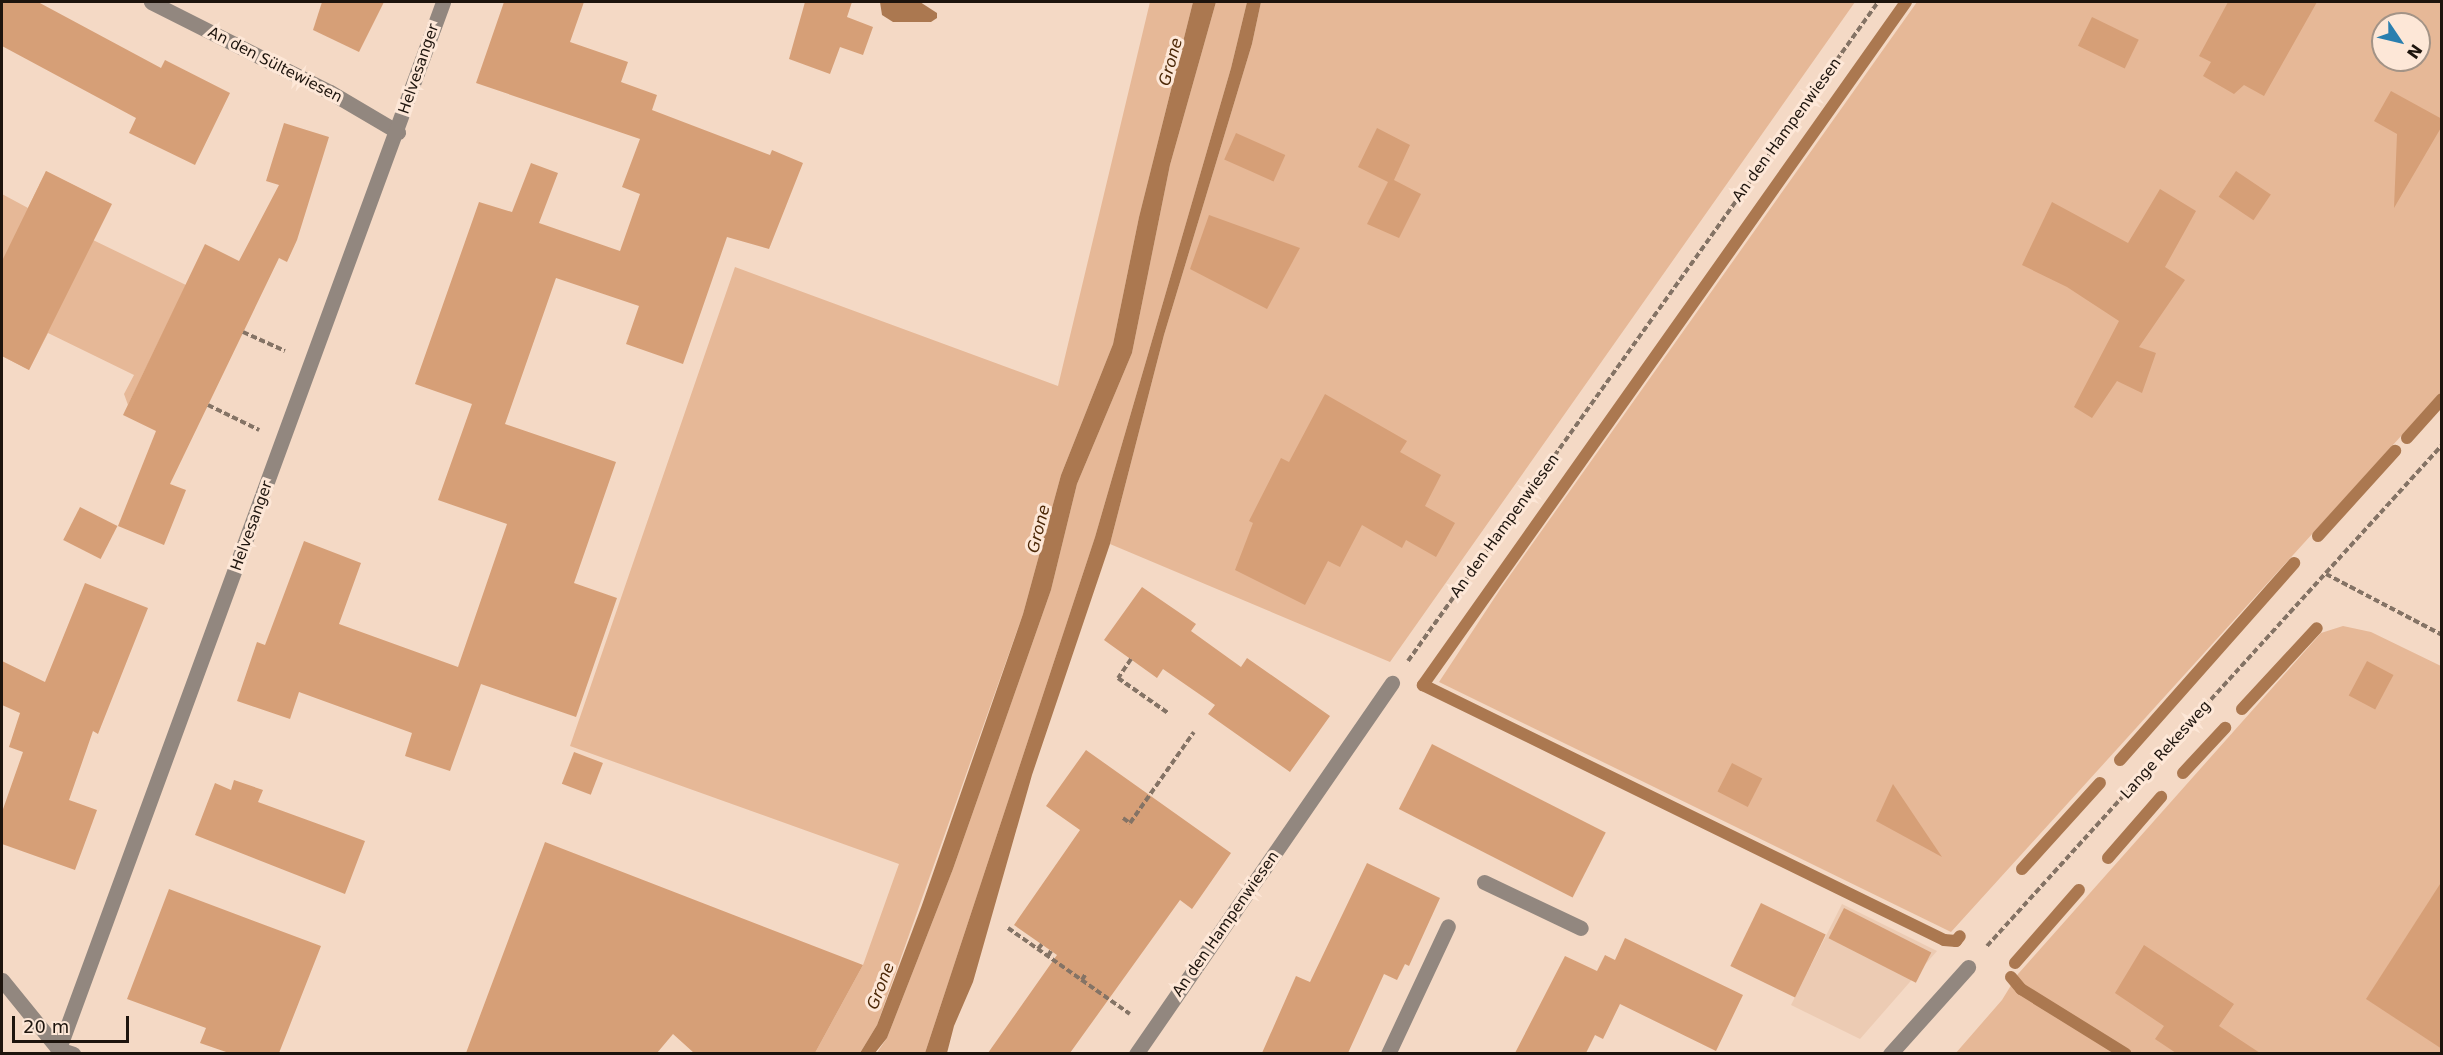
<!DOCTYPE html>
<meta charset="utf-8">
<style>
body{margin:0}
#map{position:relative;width:2443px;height:1055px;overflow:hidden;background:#f4d9c5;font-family:"DejaVu Sans",sans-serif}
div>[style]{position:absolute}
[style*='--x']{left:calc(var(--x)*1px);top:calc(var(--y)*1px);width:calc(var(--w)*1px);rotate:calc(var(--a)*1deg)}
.built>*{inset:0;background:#eccbb3}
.green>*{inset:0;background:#e6b897}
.water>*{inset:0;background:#ab7850}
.stream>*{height:12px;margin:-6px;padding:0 6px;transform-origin:6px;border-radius:6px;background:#ab7850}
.building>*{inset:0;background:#d69f77;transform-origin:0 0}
.path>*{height:4px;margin-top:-2px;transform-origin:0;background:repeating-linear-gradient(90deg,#847365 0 6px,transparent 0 9px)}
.lane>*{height:15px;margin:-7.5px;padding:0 7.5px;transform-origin:7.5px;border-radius:7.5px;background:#92877f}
.street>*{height:15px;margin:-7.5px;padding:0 7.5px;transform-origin:7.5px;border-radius:7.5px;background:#92877f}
span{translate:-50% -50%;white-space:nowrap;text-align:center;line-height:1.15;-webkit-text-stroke:6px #fde7d7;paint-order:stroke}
.street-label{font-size:15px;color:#1d140d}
.water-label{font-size:16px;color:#4b2706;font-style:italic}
.frame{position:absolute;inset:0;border:3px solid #1d140d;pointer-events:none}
.north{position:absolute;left:2371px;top:12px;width:60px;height:60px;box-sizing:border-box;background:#fde7d7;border:2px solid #a39386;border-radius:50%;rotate:125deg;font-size:16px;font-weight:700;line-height:24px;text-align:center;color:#1d140d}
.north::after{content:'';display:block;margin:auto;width:21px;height:27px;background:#2a7faf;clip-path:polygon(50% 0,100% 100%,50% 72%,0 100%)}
.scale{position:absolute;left:12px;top:1016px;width:117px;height:27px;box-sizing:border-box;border:3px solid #1d140d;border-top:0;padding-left:8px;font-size:18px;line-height:21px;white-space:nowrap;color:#1d140d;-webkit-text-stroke:4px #fde7d7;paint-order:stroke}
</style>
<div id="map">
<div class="built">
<div style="clip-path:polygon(1842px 904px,1937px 951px,1860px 1039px,1791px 1005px)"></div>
</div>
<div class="green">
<div style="clip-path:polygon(1150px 2px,1193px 2px,1139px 217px,1113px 344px,1061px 475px,1023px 614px,877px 1025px,860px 1053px,815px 1053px,863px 965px,899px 864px,570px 746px,735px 267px,1058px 386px)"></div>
<div style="clip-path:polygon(1216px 2px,1247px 2px,1231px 68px,1095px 537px,925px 1053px,876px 1054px,887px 1038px,953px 869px,1051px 590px,1077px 484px,1132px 353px,1170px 165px)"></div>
<div style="clip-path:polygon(1261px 2px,1855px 2px,1390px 662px,1110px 544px,1164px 335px,1252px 44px)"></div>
<div style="clip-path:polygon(evenodd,1917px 2px,2441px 2px,2441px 392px,1951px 932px,1439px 682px,1501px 588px,1917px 2px,2383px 24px,2419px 24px,2419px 60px,2383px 60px,2383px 24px)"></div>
<div style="clip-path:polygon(46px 171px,111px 204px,93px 240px,186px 285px,128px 405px,124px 394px,134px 375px,48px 333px,29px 370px,2px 356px,2px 194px,28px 208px)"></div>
<div style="clip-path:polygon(2343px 626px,2371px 632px,2441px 666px,2441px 1053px,1955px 1054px,2002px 1000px,2018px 974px,2321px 633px)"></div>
</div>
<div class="water">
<div style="clip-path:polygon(880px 2px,920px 2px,937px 13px,937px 18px,931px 22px,893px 22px,882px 15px)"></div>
<div style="clip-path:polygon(1193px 2px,1216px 2px,1170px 165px,1132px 353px,1077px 484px,1051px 590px,953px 869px,887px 1038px,875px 1053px,860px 1053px,877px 1025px,922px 905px,1023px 614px,1061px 475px,1113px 344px,1139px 217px)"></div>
<div style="clip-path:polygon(1247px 2px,1261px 2px,1252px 44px,1164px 335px,1110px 544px,1032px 775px,973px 982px,954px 1026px,947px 1053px,925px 1053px,1095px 537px,1231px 68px)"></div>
</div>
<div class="stream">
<div style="--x:1906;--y:2;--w:837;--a:125.27"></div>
<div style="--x:1423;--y:685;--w:580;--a:26.08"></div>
<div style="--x:1944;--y:940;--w:12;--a:5"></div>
<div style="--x:1956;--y:941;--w:6;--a:-51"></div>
<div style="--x:2407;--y:438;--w:52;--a:-48.1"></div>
<div style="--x:2318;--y:536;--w:115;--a:-47.8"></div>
<div style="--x:2242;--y:709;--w:110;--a:-47.2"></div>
<div style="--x:2120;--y:760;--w:263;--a:-48.5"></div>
<div style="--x:2183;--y:773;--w:62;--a:-47"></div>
<div style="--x:2108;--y:858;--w:81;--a:-49"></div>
<div style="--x:2022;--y:869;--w:116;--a:-47.8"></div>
<div style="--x:2015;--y:963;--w:97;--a:-48.8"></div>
<div style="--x:2011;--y:977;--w:16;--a:50"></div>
<div style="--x:2021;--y:989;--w:123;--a:31.8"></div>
</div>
<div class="building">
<div style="clip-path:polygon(2px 2px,38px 2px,161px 68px,165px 60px,230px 93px,195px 165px,129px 133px,136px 118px,2px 46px)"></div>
<div style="clip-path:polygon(322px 2px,384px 2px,359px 52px,313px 30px)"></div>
<div style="clip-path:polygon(504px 2px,584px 2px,570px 42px,628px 62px,621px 82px,657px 95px,652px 110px,770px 155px,772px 150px,803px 163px,769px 249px,727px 237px,683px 364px,626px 344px,639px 306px,556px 278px,505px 424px,616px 462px,574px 583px,617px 598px,576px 717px,481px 684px,450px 771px,405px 756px,412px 733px,299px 692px,290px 719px,237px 701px,257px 642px,265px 645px,304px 541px,361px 563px,339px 624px,458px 667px,507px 524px,438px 500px,472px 404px,415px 384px,479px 202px,512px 212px,531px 163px,558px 173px,539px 223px,620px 251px,640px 194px,622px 187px,640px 139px,476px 83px)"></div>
<div style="clip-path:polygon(805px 2px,852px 2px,847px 17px,873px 27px,863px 55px,840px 47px,830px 74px,789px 59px)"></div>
<div style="clip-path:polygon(2228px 2px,2317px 2px,2264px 96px,2244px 85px,2234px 94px,2203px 76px,2211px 62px,2199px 56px)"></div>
<div style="left:2092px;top:17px;width:52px;height:32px;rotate:26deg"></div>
<div style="clip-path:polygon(2391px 91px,2442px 119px,2442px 126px,2394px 208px,2397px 134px,2374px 121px)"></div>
<div style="clip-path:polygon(284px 123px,329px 137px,297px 240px,287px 262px,279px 258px,170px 484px,186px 490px,164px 545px,118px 526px,156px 431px,123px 415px,205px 244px,239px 261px,279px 185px,266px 181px)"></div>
<div style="clip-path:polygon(1377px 128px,1410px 145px,1394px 180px,1421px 194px,1399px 238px,1367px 224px,1388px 182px,1358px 167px)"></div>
<div style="left:1236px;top:133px;width:54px;height:29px;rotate:24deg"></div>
<div style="clip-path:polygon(46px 171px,112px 204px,29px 370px,2px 356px,2px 261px)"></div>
<div style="left:2236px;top:171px;width:42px;height:31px;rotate:34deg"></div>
<div style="clip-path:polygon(2160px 189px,2196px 211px,2165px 267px,2185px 280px,2139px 347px,2156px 353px,2142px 393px,2117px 381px,2092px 418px,2074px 407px,2119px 321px,2067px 287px,2022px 265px,2052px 202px,2128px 243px)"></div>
<div style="clip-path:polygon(1209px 215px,1300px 248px,1267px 309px,1190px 269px)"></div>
<div style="clip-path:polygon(1325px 394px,1407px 441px,1400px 452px,1441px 475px,1425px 506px,1455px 523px,1436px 557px,1406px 540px,1402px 548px,1362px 525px,1340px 567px,1328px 561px,1305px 605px,1235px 570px,1253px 523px,1249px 521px,1281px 458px,1289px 462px)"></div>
<div style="left:80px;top:507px;width:42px;height:37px;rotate:27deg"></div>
<div style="clip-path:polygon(85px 583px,148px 608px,98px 734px,93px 731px,69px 800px,97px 810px,75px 870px,2px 844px,2px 812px,23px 752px,9px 747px,20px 713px,2px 705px,2px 661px,45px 682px)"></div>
<div style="clip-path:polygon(1142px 587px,1196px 624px,1191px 631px,1241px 667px,1247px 658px,1330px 716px,1290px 772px,1208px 714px,1215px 705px,1163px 669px,1157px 678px,1104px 640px)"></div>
<div style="left:2367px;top:661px;width:30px;height:39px;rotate:28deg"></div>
<div style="left:1432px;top:744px;width:195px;height:73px;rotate:27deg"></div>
<div style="clip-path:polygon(1086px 750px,1231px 853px,1192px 909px,1180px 900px,1070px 1053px,988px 1053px,1057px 955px,1014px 925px,1080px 830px,1046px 806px)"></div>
<div style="left:574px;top:752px;width:31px;height:34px;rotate:21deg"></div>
<div style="left:1732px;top:763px;width:34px;height:32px;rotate:27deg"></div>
<div style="clip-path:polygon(234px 780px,263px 790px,258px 802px,365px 841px,345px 894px,195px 835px,215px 783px,231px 790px)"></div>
<div style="clip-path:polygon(1893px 784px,1942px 857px,1876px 821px)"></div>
<div style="clip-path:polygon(545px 842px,863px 965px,815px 1053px,694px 1053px,673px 1034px,657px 1053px,466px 1053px)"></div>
<div style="clip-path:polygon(1367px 863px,1440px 898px,1409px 966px,1405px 964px,1397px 980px,1384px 974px,1348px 1053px,1262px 1053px,1296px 976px,1310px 982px)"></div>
<div style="clip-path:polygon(2442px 881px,2442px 1049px,2366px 999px)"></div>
<div style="clip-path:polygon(169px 889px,321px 946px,279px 1053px,229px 1053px,200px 1043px,206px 1028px,127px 999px)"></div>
<div style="left:1761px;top:903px;width:72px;height:70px;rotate:26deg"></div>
<div style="left:1844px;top:908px;width:98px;height:34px;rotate:27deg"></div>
<div style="clip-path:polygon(1625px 938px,1743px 995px,1716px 1051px,1620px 1004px,1603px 1039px,1595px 1035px,1586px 1053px,1515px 1053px,1565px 956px,1597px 971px,1605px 955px,1615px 960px)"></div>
<div style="clip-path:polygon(2144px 945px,2234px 1004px,2219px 1026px,2260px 1053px,2176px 1053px,2155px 1039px,2164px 1026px,2115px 993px)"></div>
</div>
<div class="path">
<div style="--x:243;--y:332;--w:46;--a:24.3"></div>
<div style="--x:208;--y:405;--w:57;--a:26.1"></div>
<div style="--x:2326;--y:574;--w:131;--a:27.7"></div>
<div style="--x:1131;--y:659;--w:23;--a:124"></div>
<div style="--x:1118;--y:678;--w:61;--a:35"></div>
<div style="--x:1408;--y:661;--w:809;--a:-54.5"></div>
<div style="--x:1123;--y:818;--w:9;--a:36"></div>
<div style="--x:1130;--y:823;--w:111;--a:-54.9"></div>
<div style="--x:1008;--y:928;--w:149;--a:35.2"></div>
<div style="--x:1987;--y:946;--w:677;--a:-47.75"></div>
<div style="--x:1038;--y:949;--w:6;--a:-51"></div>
<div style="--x:1048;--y:956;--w:6;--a:-59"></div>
<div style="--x:1082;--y:980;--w:6;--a:-59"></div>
</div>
<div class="lane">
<div style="--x:1484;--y:882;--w:107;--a:25.4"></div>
<div style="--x:1388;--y:1054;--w:141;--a:-64.9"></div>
</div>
<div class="street">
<div style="--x:151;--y:2;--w:200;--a:26.7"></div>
<div style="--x:330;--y:92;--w:79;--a:30.5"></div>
<div style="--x:2;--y:980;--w:89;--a:50.9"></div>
<div style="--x:58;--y:1049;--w:16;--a:18"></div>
<div style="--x:57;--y:1054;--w:1121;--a:-69.85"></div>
<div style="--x:1136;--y:1054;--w:451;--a:-55.4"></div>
<div style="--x:1890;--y:1054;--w:117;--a:-48.1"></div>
</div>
<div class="street-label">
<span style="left:275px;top:65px;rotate:27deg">An den Sültewiesen</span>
<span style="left:419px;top:69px;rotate:-71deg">Helvesanger</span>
<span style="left:1787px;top:130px;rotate:-54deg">An den Hampenwiesen</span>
<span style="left:252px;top:526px;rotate:-70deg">Helvesanger</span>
<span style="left:1505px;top:526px;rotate:-54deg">An den Hampenwiesen</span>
<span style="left:2166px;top:750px;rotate:-48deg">Lange Rekesweg</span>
<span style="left:1226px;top:924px;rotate:-55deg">An den Hampenwiesen</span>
</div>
<div class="water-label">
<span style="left:1171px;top:62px;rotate:-74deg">Grone</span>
<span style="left:1039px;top:529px;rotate:-76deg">Grone</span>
<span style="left:881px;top:986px;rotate:-69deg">Grone</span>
</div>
<div class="frame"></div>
<div class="north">N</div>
<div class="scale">20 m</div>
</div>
